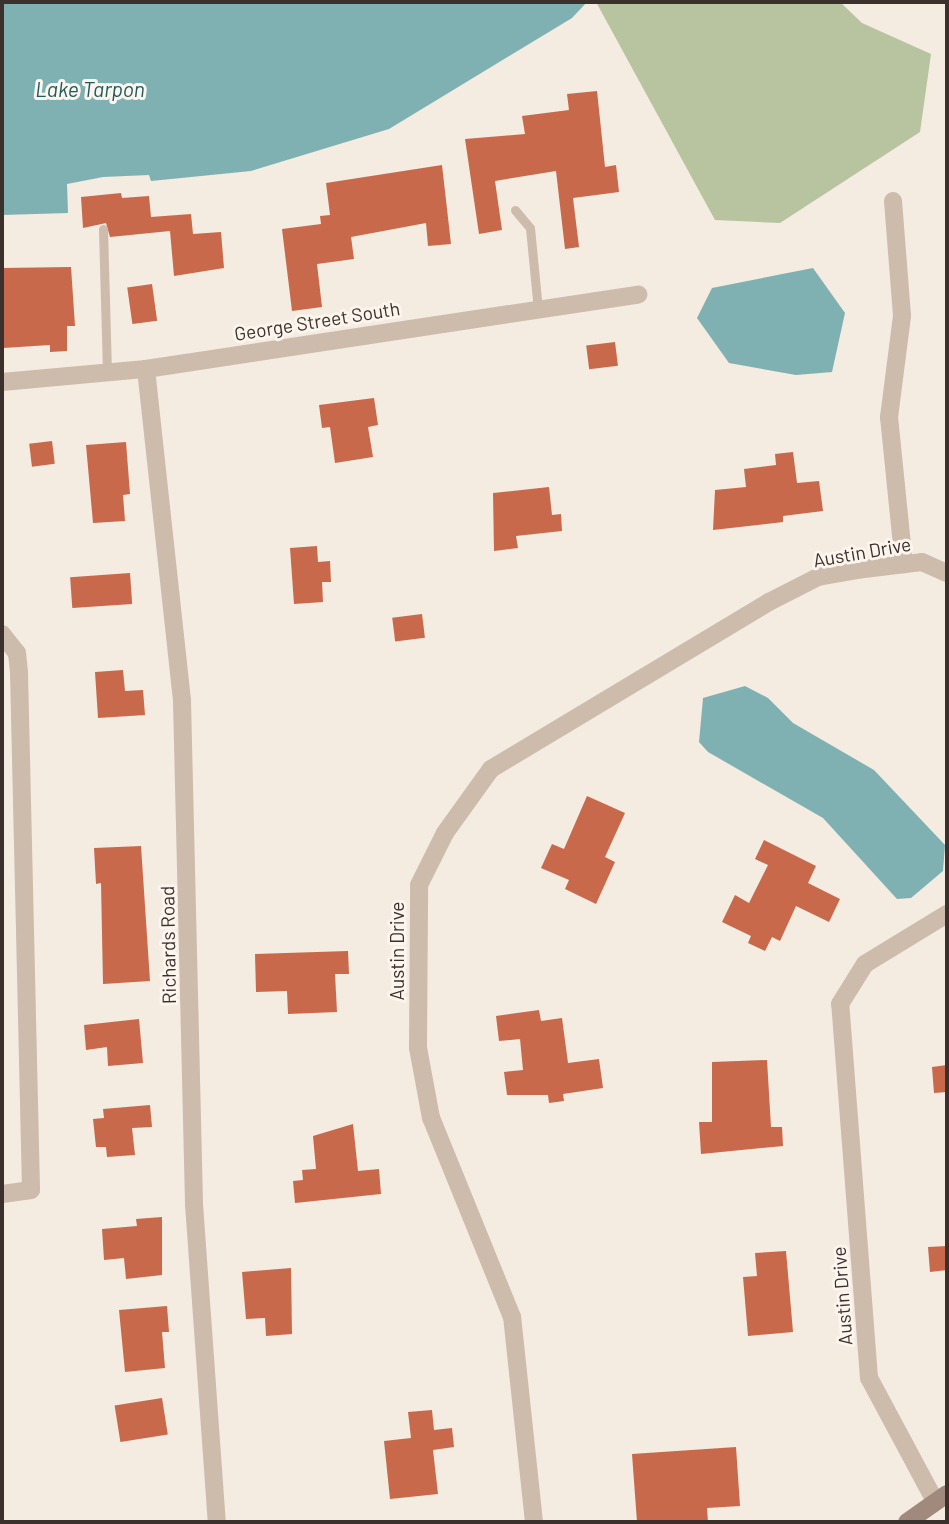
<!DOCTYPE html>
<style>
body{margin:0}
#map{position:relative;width:949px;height:1524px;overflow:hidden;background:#f4ebe1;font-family:Barlow,sans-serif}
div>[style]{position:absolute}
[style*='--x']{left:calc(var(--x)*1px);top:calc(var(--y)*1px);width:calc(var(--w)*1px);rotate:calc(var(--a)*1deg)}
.green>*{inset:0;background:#b8c4a0}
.water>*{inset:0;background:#7fb0b2}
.building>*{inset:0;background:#c8694b;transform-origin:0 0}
.lane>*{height:9px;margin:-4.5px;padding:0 4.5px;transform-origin:4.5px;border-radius:4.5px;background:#cdbbac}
.street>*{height:18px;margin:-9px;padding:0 9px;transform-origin:9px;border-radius:9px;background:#cdbbac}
.secondary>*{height:18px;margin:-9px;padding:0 9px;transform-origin:9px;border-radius:9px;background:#a18a7d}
span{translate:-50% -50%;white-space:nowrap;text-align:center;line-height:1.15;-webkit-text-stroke:6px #fbf5ee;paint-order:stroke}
.street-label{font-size:19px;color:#3b302b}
.water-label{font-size:21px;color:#1f5a5e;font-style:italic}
.frame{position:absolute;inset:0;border:4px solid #3b302b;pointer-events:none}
</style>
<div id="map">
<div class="green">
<div style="clip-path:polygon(596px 2px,840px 2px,862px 23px,931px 54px,920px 132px,780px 223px,715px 220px)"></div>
</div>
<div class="water">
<div style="clip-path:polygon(2px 2px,587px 2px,572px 18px,389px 129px,251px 171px,151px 181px,149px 175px,103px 177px,67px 184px,68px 213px,2px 215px)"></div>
<div style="clip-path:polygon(813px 268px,845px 313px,832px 372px,796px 375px,729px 363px,697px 318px,712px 288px)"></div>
<div style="clip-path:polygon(745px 686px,768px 698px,793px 723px,874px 770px,945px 845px,943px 871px,911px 898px,897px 899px,823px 818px,708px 752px,699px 742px,703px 698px)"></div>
</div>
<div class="building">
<div style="clip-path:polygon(597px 91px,605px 167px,616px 165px,619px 192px,573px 198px,579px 247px,565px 249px,556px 171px,495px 181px,502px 230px,479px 234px,465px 139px,525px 134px,522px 116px,569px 110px,567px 94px)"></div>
<div style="clip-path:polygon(442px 165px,451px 244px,428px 246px,426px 223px,351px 237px,354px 259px,317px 264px,322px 307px,292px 311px,282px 229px,321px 224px,320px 216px,330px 215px,326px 183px)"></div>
<div style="clip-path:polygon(121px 193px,122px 198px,149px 196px,151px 217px,191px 214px,193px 234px,221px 232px,224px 268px,174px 276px,170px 231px,110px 237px,106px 223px,83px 228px,81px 197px)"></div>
<div style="clip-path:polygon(71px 267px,75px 326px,67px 326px,67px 351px,50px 352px,50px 345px,3px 348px,2px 268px)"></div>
<div style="left:152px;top:284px;width:37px;height:25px;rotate:82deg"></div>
<div style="left:615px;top:342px;width:24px;height:29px;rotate:83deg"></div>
<div style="clip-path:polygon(374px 398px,378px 425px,368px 427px,373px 457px,335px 463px,330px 427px,322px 428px,319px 405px)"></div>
<div style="left:52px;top:441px;width:23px;height:23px;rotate:83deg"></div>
<div style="clip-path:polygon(126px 442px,130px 494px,123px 495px,125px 521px,93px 523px,86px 445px)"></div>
<div style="clip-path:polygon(793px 452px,797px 483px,819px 481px,823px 511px,783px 516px,783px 522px,713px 530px,715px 490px,746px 487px,744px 469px,776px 465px,775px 454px)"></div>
<div style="clip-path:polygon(549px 487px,552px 515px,561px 514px,562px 531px,516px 536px,518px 548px,494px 551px,493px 493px)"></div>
<div style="clip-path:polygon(317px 546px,318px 562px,330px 561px,331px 582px,322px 582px,323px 602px,294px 604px,290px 548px)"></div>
<div style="left:130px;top:573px;width:31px;height:60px;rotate:86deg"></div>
<div style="left:422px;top:614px;width:24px;height:30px;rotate:83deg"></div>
<div style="clip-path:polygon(123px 670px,125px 691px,143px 690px,145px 715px,98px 718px,95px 672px)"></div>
<div style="clip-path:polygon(587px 796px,625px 813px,605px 857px,615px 862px,596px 904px,565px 889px,569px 880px,541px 868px,552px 844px,564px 849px)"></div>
<div style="clip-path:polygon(764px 840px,816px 866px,808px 883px,840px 899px,829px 922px,796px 906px,780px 941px,772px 937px,765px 951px,748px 943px,751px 936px,722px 922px,735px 895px,749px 903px,768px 865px,755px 859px)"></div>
<div style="clip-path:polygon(141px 846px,150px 981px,103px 984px,101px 883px,96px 884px,94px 848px)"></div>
<div style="clip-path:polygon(348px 951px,349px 974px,335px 974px,337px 1012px,288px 1014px,287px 991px,256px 992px,255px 954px)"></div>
<div style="clip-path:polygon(539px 1010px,541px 1021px,562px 1018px,568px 1063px,599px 1059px,603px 1088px,563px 1094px,564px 1101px,549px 1103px,548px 1095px,507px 1095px,504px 1072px,523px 1070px,520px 1039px,499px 1041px,496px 1016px)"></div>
<div style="clip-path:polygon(139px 1019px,143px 1063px,108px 1066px,107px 1047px,86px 1050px,84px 1025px)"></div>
<div style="clip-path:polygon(767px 1060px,771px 1127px,782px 1127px,783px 1146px,701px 1154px,699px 1122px,712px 1122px,712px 1062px)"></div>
<div style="clip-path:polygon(947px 1065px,947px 1092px,934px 1093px,932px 1067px)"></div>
<div style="clip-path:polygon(150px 1105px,152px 1127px,132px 1128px,135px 1155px,107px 1157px,106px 1147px,96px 1147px,93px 1119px,104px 1118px,103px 1109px)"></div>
<div style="clip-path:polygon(353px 1124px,358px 1171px,379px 1169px,381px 1194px,295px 1203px,293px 1181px,303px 1180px,302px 1170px,316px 1169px,313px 1136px)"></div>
<div style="clip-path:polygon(162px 1217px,162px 1275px,126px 1279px,124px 1258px,104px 1260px,102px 1229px,137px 1226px,136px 1219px)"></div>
<div style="clip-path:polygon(947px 1246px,947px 1270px,930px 1272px,928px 1247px)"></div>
<div style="clip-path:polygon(786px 1251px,793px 1332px,748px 1336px,743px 1277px,757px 1276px,755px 1253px)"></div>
<div style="clip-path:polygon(291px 1268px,292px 1334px,266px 1336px,265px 1318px,246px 1319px,242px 1272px)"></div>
<div style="clip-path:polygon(167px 1306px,169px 1332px,162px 1332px,165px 1368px,125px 1372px,119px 1310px)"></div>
<div style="left:162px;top:1398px;width:37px;height:48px;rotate:81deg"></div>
<div style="clip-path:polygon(432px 1410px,434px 1430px,452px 1428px,454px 1447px,433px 1450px,438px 1494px,390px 1499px,384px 1441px,411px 1438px,408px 1412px)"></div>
<div style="clip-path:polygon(736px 1447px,740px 1506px,707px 1508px,708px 1522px,637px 1522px,632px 1454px)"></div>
</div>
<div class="lane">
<div style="--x:515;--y:210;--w:23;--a:50"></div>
<div style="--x:530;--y:228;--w:82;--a:84.4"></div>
<div style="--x:103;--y:229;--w:143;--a:88.4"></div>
</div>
<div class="street">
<div style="--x:893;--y:201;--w:115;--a:85.5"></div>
<div style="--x:902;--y:316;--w:102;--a:97.3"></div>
<div style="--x:889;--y:417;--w:148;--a:84.2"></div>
<div style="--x:146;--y:369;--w:334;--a:83.8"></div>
<div style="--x:182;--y:701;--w:503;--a:88.63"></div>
<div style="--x:194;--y:1204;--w:319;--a:85.9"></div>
<div style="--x:2;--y:382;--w:145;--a:-5.2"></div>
<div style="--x:146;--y:369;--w:498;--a:-8.6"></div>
<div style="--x:2;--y:634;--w:24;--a:52"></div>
<div style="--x:17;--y:653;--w:19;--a:84"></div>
<div style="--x:19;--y:672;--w:518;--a:88.67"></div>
<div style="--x:31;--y:1190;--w:29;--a:172"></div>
<div style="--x:935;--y:1501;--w:140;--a:-118.2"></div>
<div style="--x:869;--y:1378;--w:375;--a:-94.4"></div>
<div style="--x:840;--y:1004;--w:47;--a:-58"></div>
<div style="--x:865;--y:964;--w:96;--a:-31.4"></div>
<div style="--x:534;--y:1522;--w:206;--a:-96.1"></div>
<div style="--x:512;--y:1317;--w:215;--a:-112.1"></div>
<div style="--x:431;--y:1118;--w:71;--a:-100.5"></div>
<div style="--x:418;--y:1048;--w:163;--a:-89.6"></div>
<div style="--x:419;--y:885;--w:58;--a:-63.4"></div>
<div style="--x:445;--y:833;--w:79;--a:-54.3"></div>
<div style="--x:491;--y:769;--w:324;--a:-31"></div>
<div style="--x:769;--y:602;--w:55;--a:-27"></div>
<div style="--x:818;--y:577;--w:39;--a:-10"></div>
<div style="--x:856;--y:570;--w:66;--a:-6.9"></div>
<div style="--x:922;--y:562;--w:27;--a:24"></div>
</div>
<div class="secondary">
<div style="--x:907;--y:1522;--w:49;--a:-35"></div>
</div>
<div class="street-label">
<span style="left:317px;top:321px;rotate:-9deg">George Street South</span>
<span style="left:862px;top:552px;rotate:-10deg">Austin Drive</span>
<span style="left:168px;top:945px;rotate:-91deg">Richards Road</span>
<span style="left:397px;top:951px;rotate:-90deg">Austin Drive</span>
<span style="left:842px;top:1296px;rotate:-94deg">Austin Drive</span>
</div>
<div class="water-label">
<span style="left:90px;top:89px">Lake Tarpon</span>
</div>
<div class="frame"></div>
</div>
